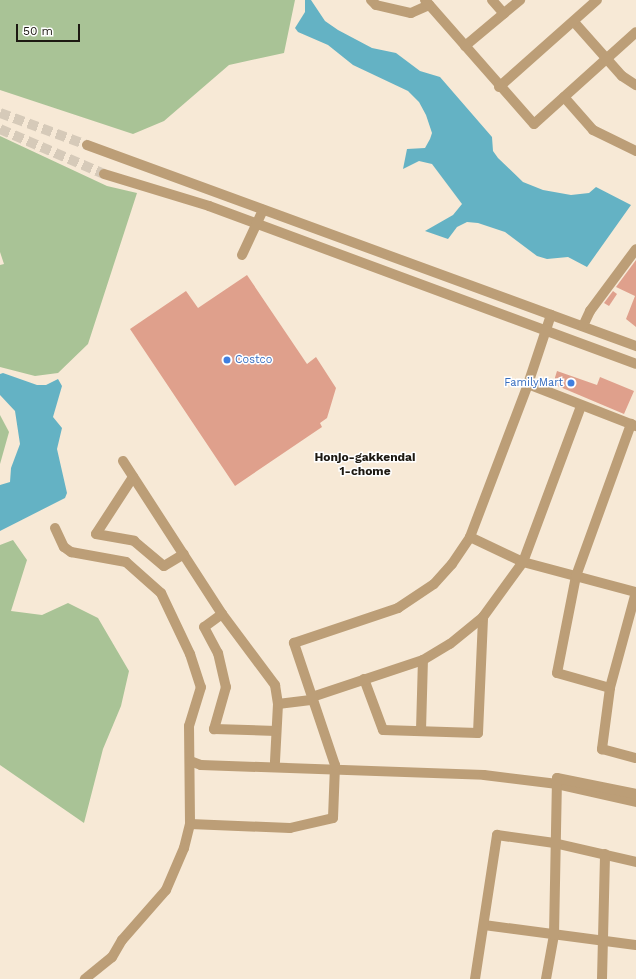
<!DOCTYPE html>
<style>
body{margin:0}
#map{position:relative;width:636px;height:979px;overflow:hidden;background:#f7e9d6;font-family:"Work Sans",sans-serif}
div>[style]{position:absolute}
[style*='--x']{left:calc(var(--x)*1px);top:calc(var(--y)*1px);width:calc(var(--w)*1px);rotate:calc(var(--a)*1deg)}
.green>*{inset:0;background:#a9c396}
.water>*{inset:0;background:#64b2c4}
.building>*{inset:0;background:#dfa08c}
.minor-tunnel>*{height:10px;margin-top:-5px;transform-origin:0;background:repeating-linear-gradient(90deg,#d6cab9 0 10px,transparent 0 15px)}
.minor>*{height:10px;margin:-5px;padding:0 5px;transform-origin:5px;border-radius:5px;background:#bc9e77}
.dots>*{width:11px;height:11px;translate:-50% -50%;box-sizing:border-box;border:2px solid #fff;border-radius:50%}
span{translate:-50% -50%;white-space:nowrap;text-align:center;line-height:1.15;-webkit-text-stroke:3px #fff;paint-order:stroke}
.shop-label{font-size:11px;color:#366cbe}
.left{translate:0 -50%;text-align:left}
.right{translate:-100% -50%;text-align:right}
.neighbourhood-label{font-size:12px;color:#1d1912;font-weight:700}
.scale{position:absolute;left:16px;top:24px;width:64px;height:18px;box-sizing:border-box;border:2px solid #1d1912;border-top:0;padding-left:5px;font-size:12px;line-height:14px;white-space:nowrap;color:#1d1912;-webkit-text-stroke:3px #fff;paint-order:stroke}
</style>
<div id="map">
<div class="green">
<div style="clip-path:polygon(0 0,295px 0,284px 53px,229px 65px,164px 121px,133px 134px,0 90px)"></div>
<div style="clip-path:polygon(0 136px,107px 186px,137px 193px,88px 344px,58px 373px,35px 376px,0 367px,0 265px,4px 264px,0 252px)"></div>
<div style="clip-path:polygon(0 415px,9px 432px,0 464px)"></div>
<div style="clip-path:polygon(13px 540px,27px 560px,11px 611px,42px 615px,68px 603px,98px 618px,129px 671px,121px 706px,103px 749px,84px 823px,0 765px,0 545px)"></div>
</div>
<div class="water">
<div style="clip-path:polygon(305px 0,311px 0,325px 21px,338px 30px,372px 48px,396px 53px,420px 71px,440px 77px,492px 137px,493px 151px,498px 158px,523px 182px,543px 190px,571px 195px,589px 193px,596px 187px,631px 205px,587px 267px,568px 257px,547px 259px,537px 256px,505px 232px,478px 223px,467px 222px,457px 227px,448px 239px,425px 231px,453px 215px,462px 204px,432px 164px,419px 161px,403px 169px,407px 149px,425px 148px,430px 139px,432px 133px,426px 115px,419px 102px,408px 91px,353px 65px,328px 45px,298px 32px,295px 28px,305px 12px)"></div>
<div style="clip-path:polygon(3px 373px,37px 385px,46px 385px,58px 379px,62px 386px,53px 417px,62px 428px,57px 449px,67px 493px,65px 498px,0 531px,0 485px,10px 482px,11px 468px,20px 444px,15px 411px,0 395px,0 374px)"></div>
</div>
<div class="building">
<div style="clip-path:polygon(636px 260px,636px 327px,626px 319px,635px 296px,616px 287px)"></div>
<div style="clip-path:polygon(247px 275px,307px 364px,316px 357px,336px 388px,327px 418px,320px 423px,322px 427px,235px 486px,130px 329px,186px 291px,198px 308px)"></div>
<div style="clip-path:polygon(613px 291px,617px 294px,609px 306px,604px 303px)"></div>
<div style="clip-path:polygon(557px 371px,597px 385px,600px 377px,634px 391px,624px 414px,553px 384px)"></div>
</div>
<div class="minor-tunnel">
<div style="--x:0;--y:113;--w:93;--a:20.2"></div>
<div style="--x:0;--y:129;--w:113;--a:23.4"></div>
</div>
<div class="minor">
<div style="--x:371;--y:0;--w:7;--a:45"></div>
<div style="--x:376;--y:5;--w:36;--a:13"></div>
<div style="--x:411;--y:13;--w:20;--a:-24"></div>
<div style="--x:425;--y:0;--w:165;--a:48.7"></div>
<div style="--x:534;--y:124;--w:137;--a:-42"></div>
<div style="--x:492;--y:0;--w:18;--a:49"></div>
<div style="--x:574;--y:22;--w:72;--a:48.4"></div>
<div style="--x:622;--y:76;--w:17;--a:33"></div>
<div style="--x:465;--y:46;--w:72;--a:-39.9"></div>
<div style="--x:499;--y:87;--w:131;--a:-41.6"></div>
<div style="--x:564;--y:97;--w:44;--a:48.7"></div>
<div style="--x:593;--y:130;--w:48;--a:26"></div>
<div style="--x:87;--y:145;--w:585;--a:20.11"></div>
<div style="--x:104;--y:174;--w:110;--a:16.9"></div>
<div style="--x:209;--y:206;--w:455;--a:20.3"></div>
<div style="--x:242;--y:255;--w:50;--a:-65"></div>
<div style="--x:583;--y:326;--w:17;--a:-65"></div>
<div style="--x:590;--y:311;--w:77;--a:-53.4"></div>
<div style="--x:528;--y:384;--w:116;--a:21.3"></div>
<div style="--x:123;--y:461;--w:182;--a:57.1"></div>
<div style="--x:222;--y:614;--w:89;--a:53.3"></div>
<div style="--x:275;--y:685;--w:19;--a:81"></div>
<div style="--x:278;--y:704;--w:58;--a:93"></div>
<div style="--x:133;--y:477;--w:68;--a:123"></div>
<div style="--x:96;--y:534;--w:39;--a:10"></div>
<div style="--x:134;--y:541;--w:39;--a:40"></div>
<div style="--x:164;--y:566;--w:23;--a:-31"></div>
<div style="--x:55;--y:528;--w:21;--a:65"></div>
<div style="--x:64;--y:547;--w:9;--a:36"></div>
<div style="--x:71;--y:552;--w:56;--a:10.3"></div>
<div style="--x:126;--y:562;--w:47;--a:41.5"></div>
<div style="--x:161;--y:593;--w:68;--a:64.6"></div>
<div style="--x:190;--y:654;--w:35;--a:72"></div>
<div style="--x:201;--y:687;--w:41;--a:107.1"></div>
<div style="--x:189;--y:726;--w:98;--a:89.4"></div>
<div style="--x:190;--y:824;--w:25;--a:104"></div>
<div style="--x:184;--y:848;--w:46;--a:113.2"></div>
<div style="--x:166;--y:890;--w:67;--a:131.3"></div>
<div style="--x:122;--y:940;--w:20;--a:120"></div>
<div style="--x:112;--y:957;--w:35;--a:141"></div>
<div style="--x:470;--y:537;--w:59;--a:25.3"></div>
<div style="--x:523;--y:562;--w:117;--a:14.9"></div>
<div style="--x:636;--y:592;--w:99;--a:105.2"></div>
<div style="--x:610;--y:688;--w:62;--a:97.5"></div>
<div style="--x:602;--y:749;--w:35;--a:15"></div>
<div style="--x:222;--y:614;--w:22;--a:144"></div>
<div style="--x:204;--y:627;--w:30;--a:62"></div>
<div style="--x:218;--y:653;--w:35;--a:77"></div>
<div style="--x:226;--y:687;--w:44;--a:105.9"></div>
<div style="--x:214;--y:729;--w:62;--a:1.8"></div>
<div style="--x:364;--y:679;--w:54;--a:69.6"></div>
<div style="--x:383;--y:730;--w:95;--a:1.8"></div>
<div style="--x:478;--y:733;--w:116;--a:-87.5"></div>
<div style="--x:610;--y:688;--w:55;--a:-164.2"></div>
<div style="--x:557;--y:673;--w:99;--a:-78.9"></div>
<div style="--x:576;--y:576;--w:162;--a:-70.1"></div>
<div style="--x:312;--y:697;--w:117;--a:-18.4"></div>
<div style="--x:423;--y:660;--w:31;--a:-31"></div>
<div style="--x:450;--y:644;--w:43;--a:-39.3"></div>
<div style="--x:483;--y:617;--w:68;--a:-54"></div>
<div style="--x:523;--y:562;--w:166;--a:-69.6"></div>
<div style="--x:278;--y:704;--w:35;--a:-7"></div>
<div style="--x:421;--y:730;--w:70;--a:-88.4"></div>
<div style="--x:190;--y:761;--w:12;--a:20"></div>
<div style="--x:201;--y:765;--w:283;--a:2"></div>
<div style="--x:484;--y:775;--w:74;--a:7"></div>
<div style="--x:557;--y:784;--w:81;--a:12.8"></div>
<div style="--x:557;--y:778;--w:81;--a:11.4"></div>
<div style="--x:190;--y:824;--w:100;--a:2.3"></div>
<div style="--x:290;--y:828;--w:44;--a:-13.1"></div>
<div style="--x:333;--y:818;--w:53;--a:-87.8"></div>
<div style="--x:335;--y:765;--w:129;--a:-108.6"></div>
<div style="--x:294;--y:643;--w:110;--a:-18.6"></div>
<div style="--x:398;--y:608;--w:43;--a:-33.7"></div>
<div style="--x:434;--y:584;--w:27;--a:-48"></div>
<div style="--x:452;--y:564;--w:32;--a:-56"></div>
<div style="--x:470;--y:537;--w:164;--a:-69.2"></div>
<div style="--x:528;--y:384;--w:73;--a:-71.6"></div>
<div style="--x:484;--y:925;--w:153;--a:7.5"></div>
<div style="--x:475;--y:979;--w:146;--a:-81.3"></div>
<div style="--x:497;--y:835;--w:58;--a:8"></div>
<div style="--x:554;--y:843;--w:84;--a:13"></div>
<div style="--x:546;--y:979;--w:45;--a:-79.7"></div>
<div style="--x:554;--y:935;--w:157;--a:-88.9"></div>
<div style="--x:602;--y:979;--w:125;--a:-88.6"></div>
</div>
<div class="dots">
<div style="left:227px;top:360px;background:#3f7fe0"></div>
<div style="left:571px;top:383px;background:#3f7fe0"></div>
</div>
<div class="shop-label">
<span class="left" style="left:235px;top:360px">Costco</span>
<span class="right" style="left:563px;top:383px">FamilyMart</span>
</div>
<div class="neighbourhood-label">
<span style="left:365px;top:465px">Honjo-gakkendai<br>1-chome</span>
</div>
<div class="scale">50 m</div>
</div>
